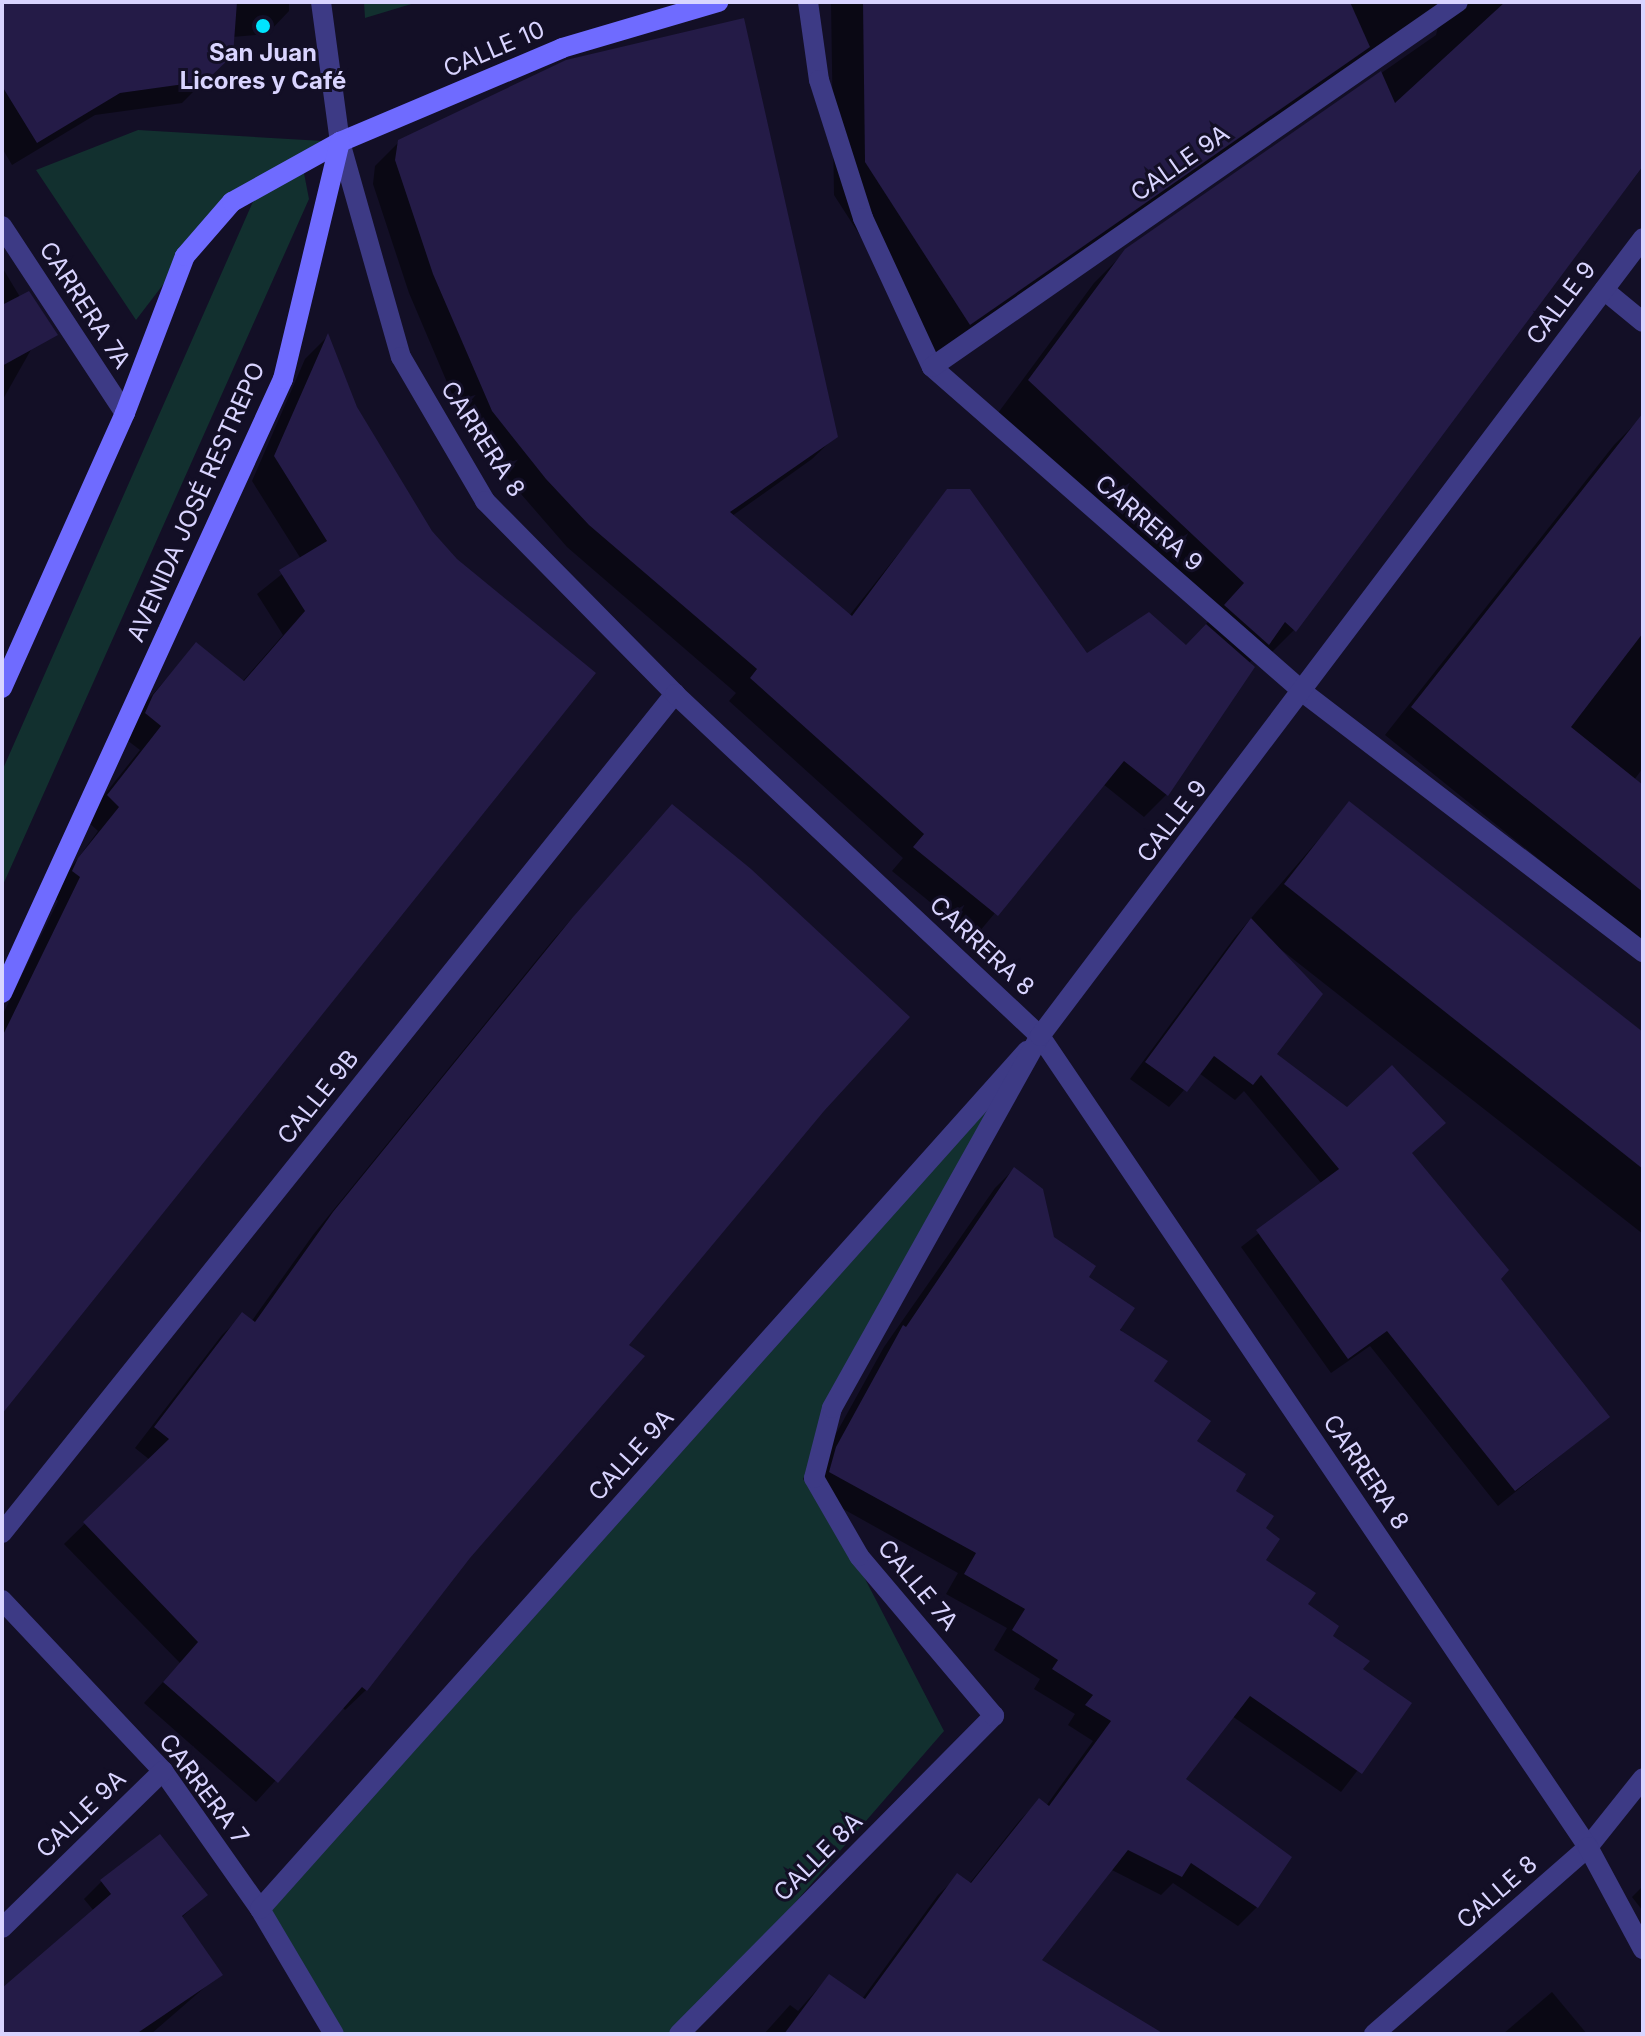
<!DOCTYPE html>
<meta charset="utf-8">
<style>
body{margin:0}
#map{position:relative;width:1645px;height:2036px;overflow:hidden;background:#130f26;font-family:Inter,sans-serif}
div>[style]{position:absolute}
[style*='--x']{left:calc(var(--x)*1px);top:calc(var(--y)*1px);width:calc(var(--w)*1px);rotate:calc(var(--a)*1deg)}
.green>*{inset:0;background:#12302f}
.shadow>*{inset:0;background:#0007}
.building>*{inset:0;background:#241b47}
.minor>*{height:20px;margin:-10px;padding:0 10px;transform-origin:10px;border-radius:10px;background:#3d3a85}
.tertiary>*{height:20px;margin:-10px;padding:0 10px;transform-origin:10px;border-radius:10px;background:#3d3a85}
.secondary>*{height:20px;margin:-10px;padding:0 10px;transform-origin:10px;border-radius:10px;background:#6f6bff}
.dots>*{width:22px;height:22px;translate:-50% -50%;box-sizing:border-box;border:4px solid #130f26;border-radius:50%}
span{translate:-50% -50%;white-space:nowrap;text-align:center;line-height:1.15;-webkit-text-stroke:6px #130f26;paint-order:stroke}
.street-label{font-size:24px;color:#d9d4ff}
.poi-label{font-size:24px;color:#d9d4ff;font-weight:700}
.frame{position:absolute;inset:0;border:4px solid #d9d4ff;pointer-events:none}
</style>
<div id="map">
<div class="green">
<div style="clip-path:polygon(364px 2px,418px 2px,365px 18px)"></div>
<div style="clip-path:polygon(138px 130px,340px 142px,303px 168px,309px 199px,2px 887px,2px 771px,259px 188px,185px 256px,136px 320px,36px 170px)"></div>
<div style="clip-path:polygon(1040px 1036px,803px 1479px,835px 1521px,944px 1731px,681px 2034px,334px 2034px,260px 1909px)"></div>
</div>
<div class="shadow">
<div style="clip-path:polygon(2px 2px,289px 2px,289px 11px,267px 34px,232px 37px,231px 54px,182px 103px,95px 115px,12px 165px,2px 148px)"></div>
<div style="clip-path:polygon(831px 2px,1643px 2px,1643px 166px,1294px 630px,1262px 662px,1256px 656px,1248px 664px,1167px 794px,1144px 817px,1103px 784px,974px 938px,892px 871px,903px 858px,729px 701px,736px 693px,567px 547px,469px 434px,409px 293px,373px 184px,375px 166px,399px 142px,836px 436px,812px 459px,732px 516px,849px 616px,948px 491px,1087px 656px,1186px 647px,1213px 616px,998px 413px,1094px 283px,1127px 250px,1436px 35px,1438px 27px,937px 355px,834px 195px)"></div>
<div style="clip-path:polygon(2px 267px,41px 332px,2px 401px)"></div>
<div style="clip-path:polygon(327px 337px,356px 407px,430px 532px,2px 1410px,2px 1016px,58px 901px,51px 895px,98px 831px,85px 819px,140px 750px,123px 737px,130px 720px,196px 645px,242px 682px,283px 635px,257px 594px,301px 559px,252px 481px,305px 359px)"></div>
<div style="clip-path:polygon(1642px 417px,1643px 768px,1634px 780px,1643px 787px,1643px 943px,1385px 735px,1614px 445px)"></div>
<div style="clip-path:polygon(1349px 804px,1643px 1034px,1643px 1234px,1274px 944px,1274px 1055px,1411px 1154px,1499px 1279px,1608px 1417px,1498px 1506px,1370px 1346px,1331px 1373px,1241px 1247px,1322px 1184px,1244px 1091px,1235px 1100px,1199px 1073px,1169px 1107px,1130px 1079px,1235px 937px)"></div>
<div style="clip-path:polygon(652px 827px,822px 1110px,626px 1346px,366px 1690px,345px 1710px,342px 1707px,256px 1802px,144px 1703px,180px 1663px,64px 1544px,150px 1460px,135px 1448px,222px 1335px,243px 1315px,251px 1322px,313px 1235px,553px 940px)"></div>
<div style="clip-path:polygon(1014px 1169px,1052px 1238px,1087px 1278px,1194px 1442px,1263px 1528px,1264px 1560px,1360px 1670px,1409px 1703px,1341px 1792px,1232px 1716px,1183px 1779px,1257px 1907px,1238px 1926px,1173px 1883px,1161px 1895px,1110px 1869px,1039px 1961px,1160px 2034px,764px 2034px,790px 2005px,798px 2011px,829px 1976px,862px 1999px,938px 1895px,958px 1876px,969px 1884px,1020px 1820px,1039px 1801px,1046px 1806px,1093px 1741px,1068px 1725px,1075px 1714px,1034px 1689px,1040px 1679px,994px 1650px,1007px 1628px,946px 1594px,958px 1573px,811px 1491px,817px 1468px,884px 1347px,995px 1188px)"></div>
<div style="clip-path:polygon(160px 1837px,206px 1895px,181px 1918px,220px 1974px,151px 2034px,2px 2034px,2px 1994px,94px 1911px,84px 1899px,101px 1882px)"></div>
<div style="clip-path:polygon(1643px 1886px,1643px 1911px,1632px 1897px)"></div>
<div style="clip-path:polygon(1552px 1992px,1587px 2034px,1503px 2034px)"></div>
</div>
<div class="building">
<div style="clip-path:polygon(2px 2px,237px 2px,233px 55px,206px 81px,120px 93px,37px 143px,2px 86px)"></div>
<div style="clip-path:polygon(863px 2px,1350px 2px,1370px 47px,970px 325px,865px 162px)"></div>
<div style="clip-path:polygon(1505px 2px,1643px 2px,1643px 166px,1296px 632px,1285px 622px,1269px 645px,1224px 605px,1244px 583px,1028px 380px,1125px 249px,1381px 71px,1395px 103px)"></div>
<div style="clip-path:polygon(744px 18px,838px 437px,730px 512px,852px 616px,947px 489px,970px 489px,1087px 653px,1149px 612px,1186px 645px,1206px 624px,1255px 667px,1168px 796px,1124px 761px,998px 916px,913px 847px,924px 834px,750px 678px,757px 669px,589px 525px,546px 479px,492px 411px,433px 274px,395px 160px,398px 140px,566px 60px)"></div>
<div style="clip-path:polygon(29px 291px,58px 335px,2px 366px,2px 305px)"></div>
<div style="clip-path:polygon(328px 333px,357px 407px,432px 531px,457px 559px,596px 673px,2px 1414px,2px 1037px,80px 877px,72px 871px,78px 858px,119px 807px,107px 795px,161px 726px,145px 713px,153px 695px,196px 642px,244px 681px,305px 611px,279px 570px,327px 541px,274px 456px)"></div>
<div style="clip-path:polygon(1643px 413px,1643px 633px,1571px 727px,1643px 785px,1643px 892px,1411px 707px)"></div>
<div style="clip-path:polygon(1349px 801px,1643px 1032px,1643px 1169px,1284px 884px)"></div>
<div style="clip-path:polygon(672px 804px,751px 869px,910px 1017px,824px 1111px,629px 1345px,645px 1356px,470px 1558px,367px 1691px,362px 1687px,278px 1783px,163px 1682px,198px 1642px,83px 1522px,169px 1439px,154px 1427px,242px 1312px,255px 1322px,333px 1212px,573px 917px)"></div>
<div style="clip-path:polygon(1251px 918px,1323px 994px,1277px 1054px,1347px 1107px,1392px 1065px,1446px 1123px,1412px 1153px,1509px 1270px,1501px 1279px,1610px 1417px,1515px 1491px,1387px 1331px,1348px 1359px,1256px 1230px,1339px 1169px,1261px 1075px,1253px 1085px,1214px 1056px,1187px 1092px,1145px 1062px)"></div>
<div style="clip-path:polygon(1014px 1167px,1043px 1189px,1054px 1237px,1096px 1266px,1089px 1277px,1135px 1308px,1120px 1330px,1168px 1361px,1154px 1381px,1211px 1421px,1197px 1441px,1246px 1474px,1236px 1491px,1274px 1516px,1266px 1528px,1280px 1539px,1266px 1560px,1316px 1593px,1308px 1604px,1339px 1626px,1333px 1636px,1370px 1661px,1363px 1669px,1412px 1703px,1362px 1774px,1250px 1696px,1186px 1779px,1292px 1857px,1258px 1908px,1191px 1863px,1182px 1877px,1128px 1850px,1042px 1960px,1164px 2034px,784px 2034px,829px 1974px,865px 1999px,957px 1873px,971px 1883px,1039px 1798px,1049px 1806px,1111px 1721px,1085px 1705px,1093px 1695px,1052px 1669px,1058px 1660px,1012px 1630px,1025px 1609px,964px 1574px,976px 1553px,829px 1472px,836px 1447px,903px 1325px,906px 1327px)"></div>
<div style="clip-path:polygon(160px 1834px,208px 1895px,182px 1916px,223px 1975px,136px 2034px,2px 2034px,2px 1988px,111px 1894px,100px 1880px)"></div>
</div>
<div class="minor">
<div style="--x:808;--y:2;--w:79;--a:82"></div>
<div style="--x:819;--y:80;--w:145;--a:72.3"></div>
<div style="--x:863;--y:218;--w:164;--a:65.2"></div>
<div style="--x:932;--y:367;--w:495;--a:41.2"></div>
<div style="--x:1304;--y:693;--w:427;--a:37.4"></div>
<div style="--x:2;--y:226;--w:224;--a:56.7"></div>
<div style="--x:1604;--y:290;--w:50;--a:39.4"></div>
<div style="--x:932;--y:367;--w:640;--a:-34.76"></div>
<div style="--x:2;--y:1533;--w:1076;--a:-51.27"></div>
<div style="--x:2;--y:1600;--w:235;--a:46.7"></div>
<div style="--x:163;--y:1771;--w:169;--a:54.9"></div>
<div style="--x:260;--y:1909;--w:145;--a:59.4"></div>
<div style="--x:260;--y:1909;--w:1151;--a:-48.21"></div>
<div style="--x:2;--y:1928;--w:225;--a:-44.3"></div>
<div style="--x:1374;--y:2034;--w:284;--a:-41.1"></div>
<div style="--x:1588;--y:1847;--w:88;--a:-51.4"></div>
</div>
<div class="tertiary">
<div style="--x:321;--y:2;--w:141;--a:82.3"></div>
<div style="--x:340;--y:142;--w:223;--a:74.2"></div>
<div style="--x:401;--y:357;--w:167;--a:59.7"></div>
<div style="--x:485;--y:501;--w:271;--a:45.4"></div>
<div style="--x:675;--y:694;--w:500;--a:43.14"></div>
<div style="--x:1040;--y:1036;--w:979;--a:55.95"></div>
<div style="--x:1588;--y:1847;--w:116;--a:61.7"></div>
<div style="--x:679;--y:2034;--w:448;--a:-45.3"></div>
<div style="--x:994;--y:1716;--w:209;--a:-130.2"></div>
<div style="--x:859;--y:1556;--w:90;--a:-120"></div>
<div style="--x:814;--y:1478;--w:72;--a:-75.6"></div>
<div style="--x:832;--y:1408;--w:426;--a:-60.8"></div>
<div style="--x:1040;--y:1036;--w:1000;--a:-52.92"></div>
</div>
<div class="secondary">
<div style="--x:2;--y:688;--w:301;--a:-65.9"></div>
<div style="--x:125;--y:413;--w:168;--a:-69.1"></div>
<div style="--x:185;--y:256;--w:72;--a:-49"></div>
<div style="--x:232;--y:202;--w:124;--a:-29.1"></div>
<div style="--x:340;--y:142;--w:241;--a:-22.9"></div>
<div style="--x:562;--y:48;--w:163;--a:-16.4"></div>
<div style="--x:2;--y:993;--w:675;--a:-65.41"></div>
<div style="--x:283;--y:379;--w:244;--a:-76.5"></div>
</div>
<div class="dots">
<div style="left:263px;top:26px;background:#00e5ff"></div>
</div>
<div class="street-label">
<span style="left:494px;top:49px;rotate:-23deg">CALLE 10</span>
<span style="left:1180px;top:163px;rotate:-35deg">CALLE 9A</span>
<span style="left:1561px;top:303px;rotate:-53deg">CALLE 9</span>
<span style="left:85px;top:305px;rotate:57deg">CARRERA 7A</span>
<span style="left:483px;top:439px;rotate:57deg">CARRERA 8</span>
<span style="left:196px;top:502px;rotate:-66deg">AVENIDA JOSÉ RESTREPO</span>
<span style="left:1149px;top:523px;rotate:41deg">CARRERA 9</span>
<span style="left:1172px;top:821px;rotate:-52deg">CALLE 9</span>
<span style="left:982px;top:946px;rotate:43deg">CARRERA 8</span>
<span style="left:318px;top:1097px;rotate:-51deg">CALLE 9B</span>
<span style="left:631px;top:1455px;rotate:-48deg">CALLE 9A</span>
<span style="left:1366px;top:1472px;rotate:56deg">CARRERA 8</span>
<span style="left:918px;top:1585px;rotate:50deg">CALLE 7A</span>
<span style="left:204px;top:1789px;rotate:53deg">CARRERA 7</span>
<span style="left:81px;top:1814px;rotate:-44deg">CALLE 9A</span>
<span style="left:818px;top:1857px;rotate:-45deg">CALLE 8A</span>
<span style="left:1497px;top:1892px;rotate:-41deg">CALLE 8</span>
</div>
<div class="poi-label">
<span style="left:263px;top:67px">San Juan<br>Licores y Café</span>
</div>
<div class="frame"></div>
</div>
